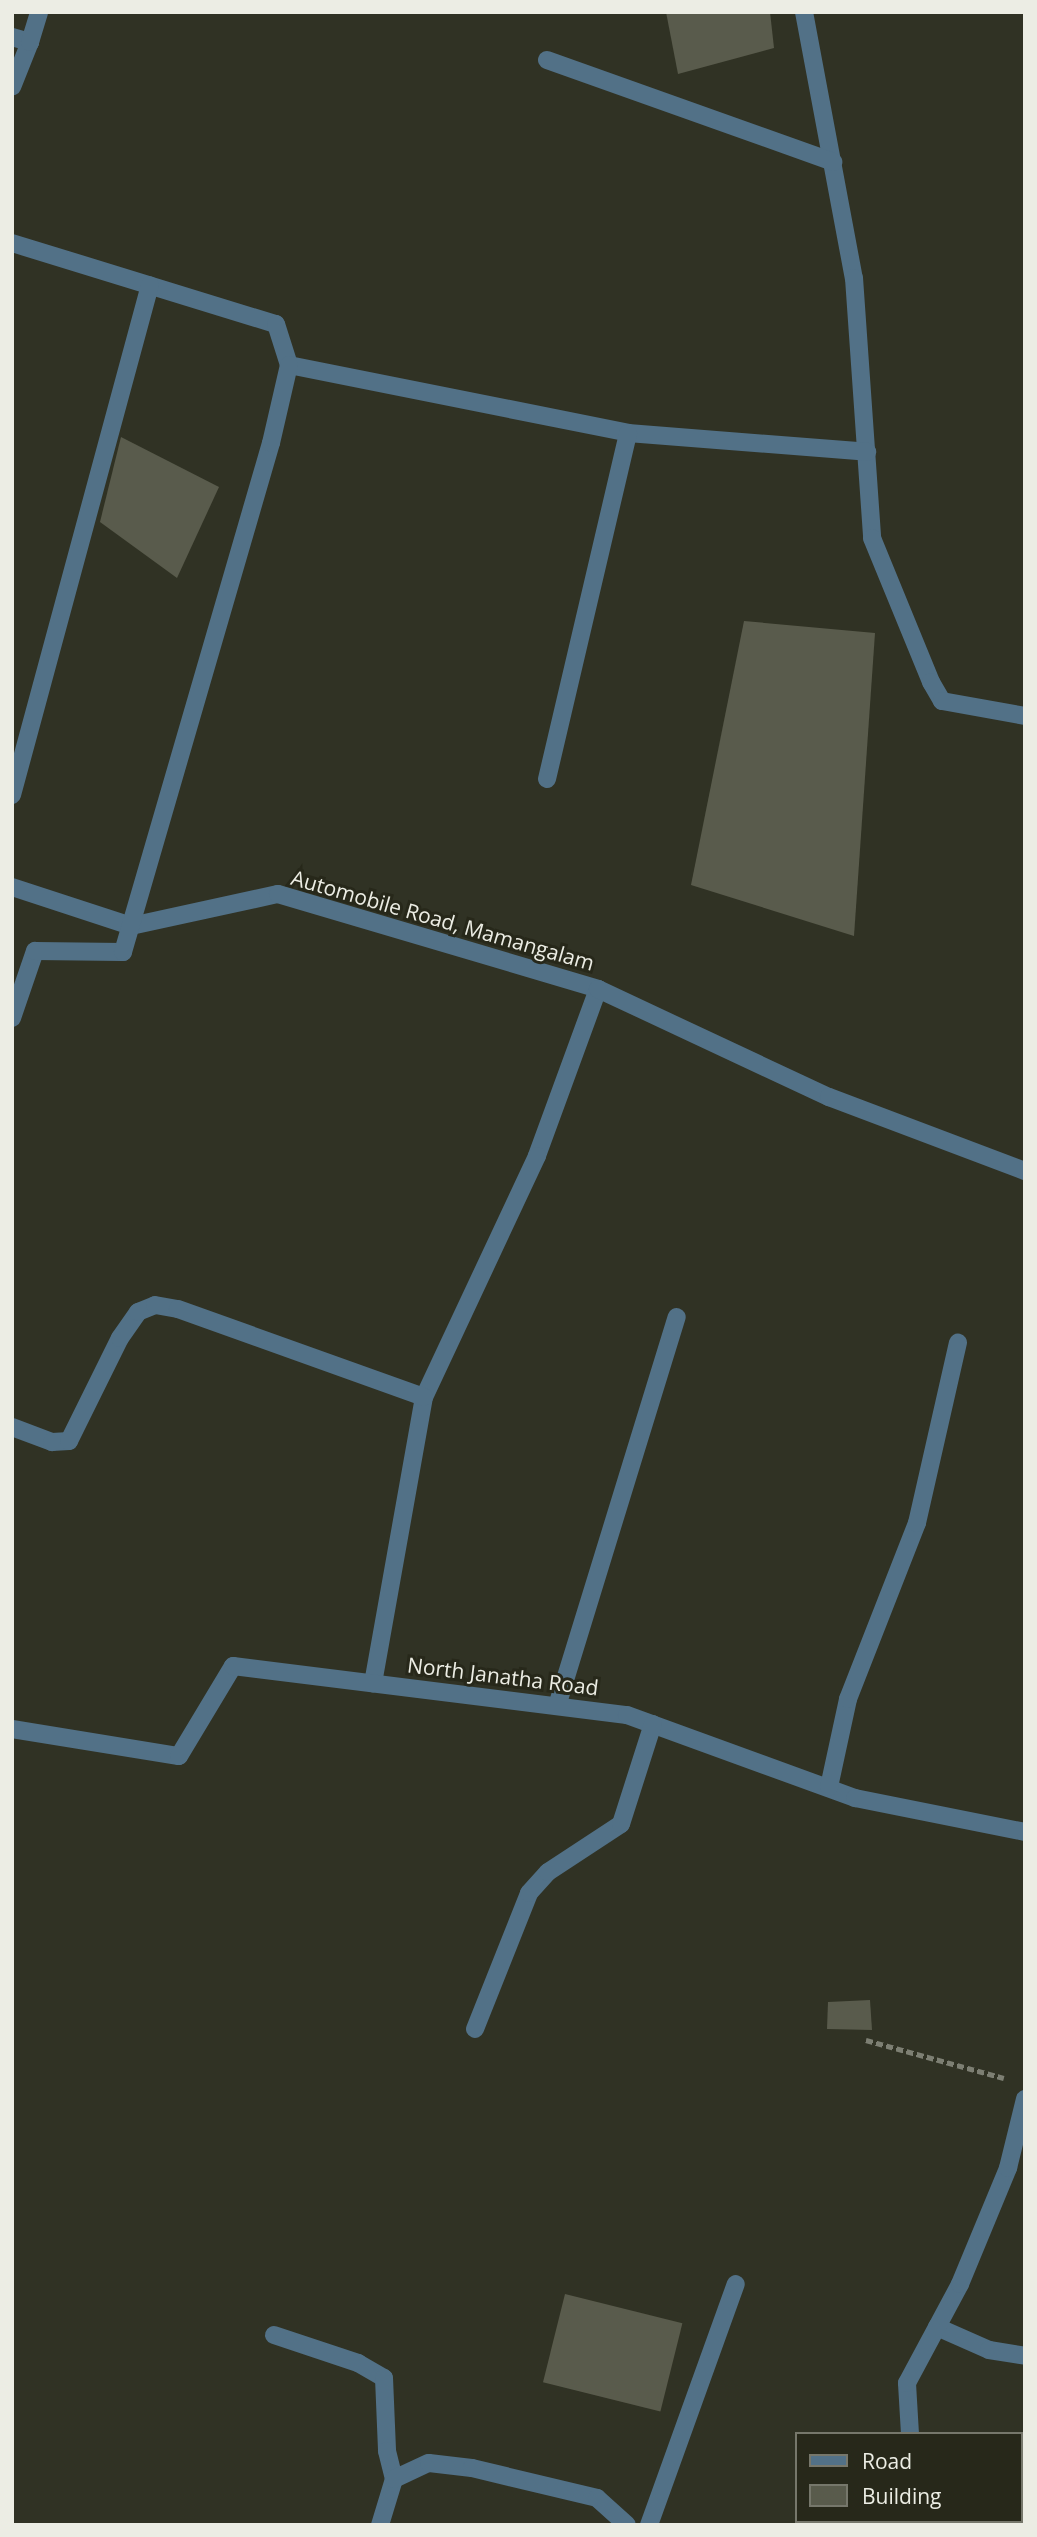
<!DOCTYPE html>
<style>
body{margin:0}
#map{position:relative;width:1037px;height:2537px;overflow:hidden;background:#303224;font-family:"Open Sans",sans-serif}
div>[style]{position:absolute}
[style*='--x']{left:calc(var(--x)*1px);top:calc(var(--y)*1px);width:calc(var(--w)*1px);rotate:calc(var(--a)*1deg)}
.building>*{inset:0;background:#595b4c;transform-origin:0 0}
.path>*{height:4.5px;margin-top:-2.25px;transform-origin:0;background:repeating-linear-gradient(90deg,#7d7f73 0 7px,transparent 0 10.5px)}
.service>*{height:18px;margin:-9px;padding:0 9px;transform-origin:9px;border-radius:9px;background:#527187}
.minor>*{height:18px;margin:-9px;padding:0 9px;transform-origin:9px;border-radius:9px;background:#527187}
span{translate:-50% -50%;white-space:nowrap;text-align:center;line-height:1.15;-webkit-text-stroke:6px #27281a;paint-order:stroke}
.street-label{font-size:21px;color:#ecede4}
.frame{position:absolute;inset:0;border:14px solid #ecede4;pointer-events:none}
.legend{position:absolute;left:795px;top:2432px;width:228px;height:91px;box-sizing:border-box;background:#27281a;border:2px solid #76776b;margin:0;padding:9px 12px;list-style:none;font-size:21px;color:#ecede4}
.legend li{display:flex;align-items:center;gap:14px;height:35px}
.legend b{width:35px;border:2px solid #76776b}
</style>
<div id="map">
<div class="building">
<div style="clip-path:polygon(666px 12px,770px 12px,774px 48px,678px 74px)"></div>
<div style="clip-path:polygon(121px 437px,219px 487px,177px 578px,100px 522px)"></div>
<div style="clip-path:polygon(744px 621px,875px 633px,854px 936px,691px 885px)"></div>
<div style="clip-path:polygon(870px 2000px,872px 2030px,827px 2029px,828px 2002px)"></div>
<div style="left:565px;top:2294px;width:121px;height:91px;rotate:14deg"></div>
</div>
<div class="path">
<div style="--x:866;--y:2040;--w:143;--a:15.4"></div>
</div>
<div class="service">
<div style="--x:557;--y:1706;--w:407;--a:-72.9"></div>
</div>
<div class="minor">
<div style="--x:804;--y:12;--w:271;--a:79.4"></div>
<div style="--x:854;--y:278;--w:261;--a:86"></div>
<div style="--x:872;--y:538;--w:156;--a:67.7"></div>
<div style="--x:931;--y:682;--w:22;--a:60"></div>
<div style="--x:942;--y:701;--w:84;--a:10.2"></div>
<div style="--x:12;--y:37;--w:19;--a:16"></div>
<div style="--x:30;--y:42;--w:48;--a:111.8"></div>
<div style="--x:30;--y:42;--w:31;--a:-73"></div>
<div style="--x:547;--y:60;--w:304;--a:19.6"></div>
<div style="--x:12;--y:243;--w:276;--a:17.1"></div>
<div style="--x:276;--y:324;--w:43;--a:72.4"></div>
<div style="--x:289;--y:365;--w:346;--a:11.3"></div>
<div style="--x:628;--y:433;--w:240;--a:4.5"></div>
<div style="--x:547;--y:779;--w:355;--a:-76.8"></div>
<div style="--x:12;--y:795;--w:528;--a:-74.86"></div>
<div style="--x:12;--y:887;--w:125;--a:18.1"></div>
<div style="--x:131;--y:926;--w:150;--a:-12.3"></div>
<div style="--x:278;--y:894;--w:334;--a:16.5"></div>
<div style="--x:598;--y:989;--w:178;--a:110.1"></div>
<div style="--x:537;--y:1156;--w:266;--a:115.1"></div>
<div style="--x:424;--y:1397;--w:291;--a:100.1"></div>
<div style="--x:598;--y:989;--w:255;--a:25.1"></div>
<div style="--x:829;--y:1097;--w:210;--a:20.7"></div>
<div style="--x:12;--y:1018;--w:71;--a:-71.1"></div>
<div style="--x:35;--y:951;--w:88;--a:0.7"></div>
<div style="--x:123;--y:952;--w:530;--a:-73.79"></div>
<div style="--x:271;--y:443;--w:80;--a:-77"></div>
<div style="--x:12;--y:1427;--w:43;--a:20.6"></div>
<div style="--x:52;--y:1442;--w:17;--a:-3"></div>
<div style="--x:69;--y:1441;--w:115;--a:-63.7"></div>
<div style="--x:120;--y:1338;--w:32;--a:-55"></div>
<div style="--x:138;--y:1312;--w:18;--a:-22"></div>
<div style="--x:155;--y:1305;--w:23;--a:10"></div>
<div style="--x:178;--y:1309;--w:261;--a:19.7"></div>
<div style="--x:12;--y:1729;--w:169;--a:9.2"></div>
<div style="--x:179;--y:1756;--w:105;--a:-59"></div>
<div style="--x:233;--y:1666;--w:397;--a:7.1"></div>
<div style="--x:627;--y:1715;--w:243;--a:20"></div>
<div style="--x:855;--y:1798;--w:173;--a:11.3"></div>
<div style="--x:829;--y:1787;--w:90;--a:-77.8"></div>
<div style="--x:848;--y:1699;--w:189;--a:-68.6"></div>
<div style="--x:917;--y:1523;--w:185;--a:-77.2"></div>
<div style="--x:475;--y:2029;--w:146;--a:-68.3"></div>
<div style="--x:529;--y:1893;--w:28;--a:-48"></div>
<div style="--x:548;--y:1872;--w:87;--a:-33.3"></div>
<div style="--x:621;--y:1824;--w:105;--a:-72.3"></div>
<div style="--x:937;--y:2327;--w:57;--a:23.9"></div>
<div style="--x:989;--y:2350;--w:36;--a:9"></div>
<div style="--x:274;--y:2335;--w:89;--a:18.4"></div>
<div style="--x:358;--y:2363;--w:30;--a:30"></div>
<div style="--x:384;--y:2378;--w:73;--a:87.6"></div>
<div style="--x:387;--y:2451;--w:29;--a:76"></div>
<div style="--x:910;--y:2434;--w:51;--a:-93.4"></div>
<div style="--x:907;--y:2383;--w:112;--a:-61.8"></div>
<div style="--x:960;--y:2284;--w:126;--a:-67.5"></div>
<div style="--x:1008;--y:2168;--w:71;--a:-76.2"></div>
<div style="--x:1021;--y:2477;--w:4;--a:14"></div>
<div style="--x:380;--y:2525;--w:48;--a:-73.1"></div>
<div style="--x:394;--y:2479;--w:38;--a:-25"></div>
<div style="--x:429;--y:2463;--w:43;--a:6.6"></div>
<div style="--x:472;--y:2468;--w:129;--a:13.5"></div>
<div style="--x:597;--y:2498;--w:40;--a:42"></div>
<div style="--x:649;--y:2525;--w:256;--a:-70.2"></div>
<div style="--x:910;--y:2525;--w:4;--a:-76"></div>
</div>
<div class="street-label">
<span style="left:443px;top:920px;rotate:16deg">Automobile Road, Mamangalam</span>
<span style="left:503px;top:1676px;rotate:7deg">North Janatha Road</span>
</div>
<div class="frame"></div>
<ul class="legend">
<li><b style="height:9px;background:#527187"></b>Road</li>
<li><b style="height:19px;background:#595b4c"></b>Building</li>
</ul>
</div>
